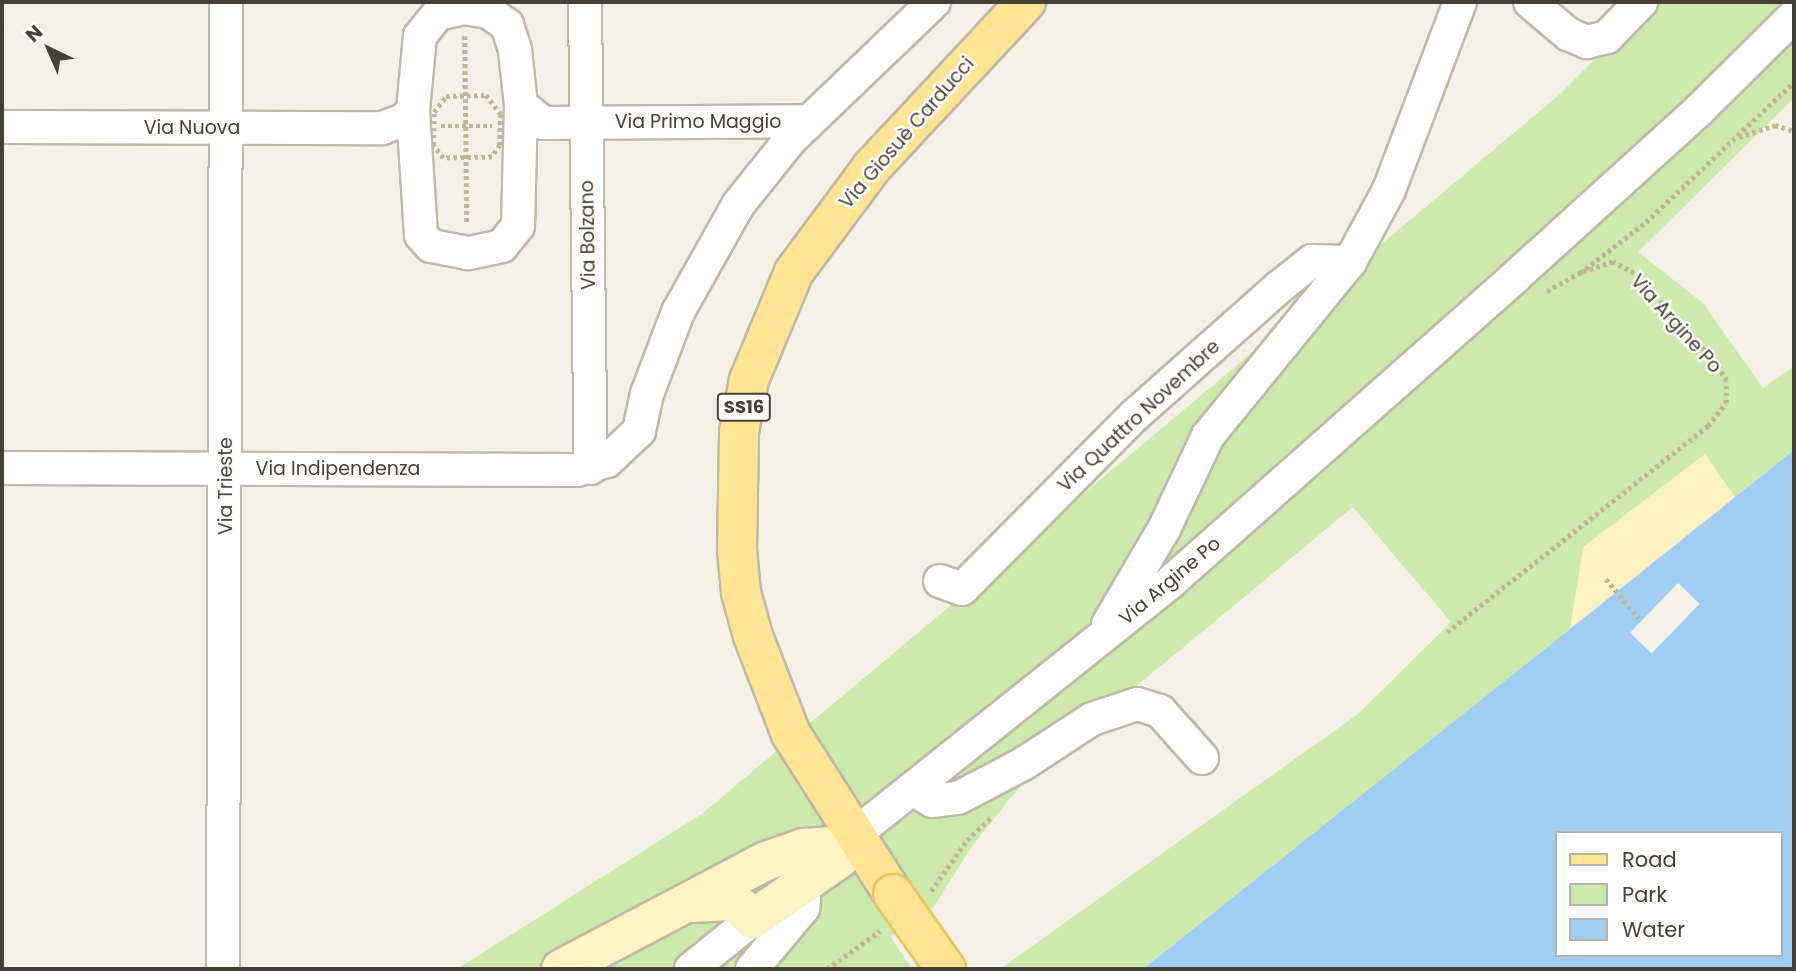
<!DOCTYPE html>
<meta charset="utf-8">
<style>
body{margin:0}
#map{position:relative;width:1796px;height:971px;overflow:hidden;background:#f4f0e6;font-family:Poppins,sans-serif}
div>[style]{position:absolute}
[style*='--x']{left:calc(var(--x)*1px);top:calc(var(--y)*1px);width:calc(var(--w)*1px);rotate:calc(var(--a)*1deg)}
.green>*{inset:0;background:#cceaac}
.sand>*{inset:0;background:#faf0c0}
.water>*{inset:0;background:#9fcdf3}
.pier>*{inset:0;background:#f4f0e6;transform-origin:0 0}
.path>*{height:4.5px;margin-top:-2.25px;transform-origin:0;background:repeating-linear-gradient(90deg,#c2b598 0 3.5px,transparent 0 7px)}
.roads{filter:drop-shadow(2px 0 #c0b8a8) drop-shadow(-2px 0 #c0b8a8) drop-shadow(0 2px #c0b8a8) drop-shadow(0 -2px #c0b8a8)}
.street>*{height:32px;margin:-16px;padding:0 16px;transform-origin:16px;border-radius:16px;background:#fff}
.secondary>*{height:38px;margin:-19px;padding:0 19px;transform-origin:19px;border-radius:19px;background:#fff3c4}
.primary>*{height:38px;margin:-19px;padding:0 19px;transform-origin:19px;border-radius:19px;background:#ffe593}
.bridges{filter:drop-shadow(2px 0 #e9c55e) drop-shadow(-2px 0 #e9c55e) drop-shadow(0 2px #e9c55e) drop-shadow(0 -2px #e9c55e)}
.primary-bridge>*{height:38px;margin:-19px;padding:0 19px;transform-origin:19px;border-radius:19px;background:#ffe593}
span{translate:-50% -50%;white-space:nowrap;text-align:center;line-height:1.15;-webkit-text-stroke:5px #fff;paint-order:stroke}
.shield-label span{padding:2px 5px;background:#fff;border:2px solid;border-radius:5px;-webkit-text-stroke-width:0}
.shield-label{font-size:18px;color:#474035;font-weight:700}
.street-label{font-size:19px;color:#474035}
.frame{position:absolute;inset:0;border:4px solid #474035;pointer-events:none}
.legend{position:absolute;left:1555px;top:831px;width:228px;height:126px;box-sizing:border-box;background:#fff;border:2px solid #b5b3ae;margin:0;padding:9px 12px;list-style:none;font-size:21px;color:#474035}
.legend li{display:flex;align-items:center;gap:14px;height:35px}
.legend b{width:35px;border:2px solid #b5b3ae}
.north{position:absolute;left:14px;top:14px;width:70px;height:70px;-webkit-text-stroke:5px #fff;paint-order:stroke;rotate:316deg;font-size:19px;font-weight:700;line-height:28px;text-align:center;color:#474035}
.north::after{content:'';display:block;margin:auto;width:24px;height:32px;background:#474035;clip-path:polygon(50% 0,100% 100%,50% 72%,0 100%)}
</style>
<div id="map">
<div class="green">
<div style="clip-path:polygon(1652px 2px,1794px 2px,1794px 98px,1638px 252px,1703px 303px,1763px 388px,1794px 366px,1794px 450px,1735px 497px,1705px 455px,1584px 547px,1570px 629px,1143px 969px,1000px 969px,1358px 714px,1451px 622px,1353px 507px,1030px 774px,972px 846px,933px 908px,890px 936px,912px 969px,457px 969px,703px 813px,1559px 95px)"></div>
</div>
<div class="sand">
<div style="clip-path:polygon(1705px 454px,1735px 497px,1570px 629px,1583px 547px)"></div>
</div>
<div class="water">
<div style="clip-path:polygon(evenodd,1794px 450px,1794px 969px,1143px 969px,1570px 629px,1794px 450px,1556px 833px,1780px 833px,1780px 955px,1556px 955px,1556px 833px)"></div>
</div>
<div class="pier">
<div style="left:1678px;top:583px;width:30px;height:69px;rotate:44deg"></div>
</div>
<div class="path">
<div style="--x:465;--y:36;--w:188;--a:89.4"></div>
<div style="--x:486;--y:95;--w:24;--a:52"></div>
<div style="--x:501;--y:114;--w:31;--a:92"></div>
<div style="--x:500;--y:145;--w:14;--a:124"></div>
<div style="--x:492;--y:157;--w:49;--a:178.8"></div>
<div style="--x:443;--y:158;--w:16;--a:-128"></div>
<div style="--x:433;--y:145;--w:33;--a:-88"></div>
<div style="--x:434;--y:112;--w:20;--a:-53"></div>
<div style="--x:446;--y:96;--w:40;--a:-1.4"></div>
<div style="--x:441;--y:126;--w:51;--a:0"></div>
<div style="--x:1739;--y:137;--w:38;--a:-18"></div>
<div style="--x:1775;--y:125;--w:20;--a:18"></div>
<div style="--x:1547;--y:291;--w:38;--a:-29"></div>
<div style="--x:1580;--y:273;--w:83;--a:-37.7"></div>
<div style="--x:1646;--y:222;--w:204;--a:-43.4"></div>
<div style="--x:1606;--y:579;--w:51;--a:49.8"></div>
<div style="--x:1447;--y:632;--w:333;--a:-38.3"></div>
<div style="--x:1708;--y:426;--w:29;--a:-52"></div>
<div style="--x:1726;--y:403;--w:22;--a:-90"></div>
<div style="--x:1726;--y:381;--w:17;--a:-118"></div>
<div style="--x:1718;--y:366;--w:125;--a:-132.1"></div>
<div style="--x:1634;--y:273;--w:24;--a:-152"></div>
<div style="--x:1613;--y:262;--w:35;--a:162"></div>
<div style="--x:931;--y:891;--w:62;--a:-54.8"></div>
<div style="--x:967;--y:840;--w:34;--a:-43"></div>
<div style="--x:827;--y:969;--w:65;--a:-35.6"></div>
</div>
<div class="roads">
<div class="street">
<div style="--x:585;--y:2;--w:466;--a:89.3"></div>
<div style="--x:1530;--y:2;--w:50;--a:40.1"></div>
<div style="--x:1568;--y:34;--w:21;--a:23"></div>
<div style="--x:1587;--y:42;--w:21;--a:-14"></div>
<div style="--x:1607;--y:37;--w:49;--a:-45.8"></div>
<div style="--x:465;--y:8;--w:23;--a:10"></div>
<div style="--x:488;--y:12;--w:23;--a:34"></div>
<div style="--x:507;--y:25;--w:26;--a:72"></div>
<div style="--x:515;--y:50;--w:55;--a:83.8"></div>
<div style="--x:521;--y:105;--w:121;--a:91.4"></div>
<div style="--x:518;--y:226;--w:26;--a:129"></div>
<div style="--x:502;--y:246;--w:35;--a:168"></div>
<div style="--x:468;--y:253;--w:38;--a:-169"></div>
<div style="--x:431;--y:246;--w:15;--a:-132"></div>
<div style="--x:421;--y:235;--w:125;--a:-93.7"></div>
<div style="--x:413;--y:110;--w:74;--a:-84.6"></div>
<div style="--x:420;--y:36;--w:28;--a:-51"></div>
<div style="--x:438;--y:14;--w:28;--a:-13"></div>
<div style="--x:521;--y:105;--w:28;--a:39"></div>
<div style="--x:543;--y:123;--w:266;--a:-0.4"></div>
<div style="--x:2;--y:127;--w:380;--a:0.2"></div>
<div style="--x:382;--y:128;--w:23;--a:-20"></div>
<div style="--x:404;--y:120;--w:13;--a:-48"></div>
<div style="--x:2;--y:468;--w:575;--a:0.2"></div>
<div style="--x:577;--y:470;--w:31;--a:-17"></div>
<div style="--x:607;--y:461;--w:44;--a:-43.2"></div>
<div style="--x:639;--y:431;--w:38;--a:-78"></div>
<div style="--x:647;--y:394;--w:88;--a:-69.3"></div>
<div style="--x:678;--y:312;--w:123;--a:-60.7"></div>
<div style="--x:738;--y:205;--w:82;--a:-51.4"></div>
<div style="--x:789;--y:141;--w:201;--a:-43.8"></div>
<div style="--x:940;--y:581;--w:23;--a:20"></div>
<div style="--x:962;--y:589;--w:245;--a:-45.2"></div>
<div style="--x:1135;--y:415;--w:191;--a:-41.6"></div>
<div style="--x:1278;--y:288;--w:43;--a:-38.5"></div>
<div style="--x:1312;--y:261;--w:38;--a:2"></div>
<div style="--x:1108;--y:624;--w:110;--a:-59.5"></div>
<div style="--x:1164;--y:529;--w:103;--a:-64.7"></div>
<div style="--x:1208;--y:436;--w:225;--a:-50.8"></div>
<div style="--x:1350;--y:262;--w:82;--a:-61.6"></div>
<div style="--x:1389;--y:190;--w:201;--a:-69.3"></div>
<div style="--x:914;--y:790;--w:21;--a:31"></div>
<div style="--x:932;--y:801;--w:26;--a:-7"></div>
<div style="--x:958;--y:798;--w:73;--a:-27.6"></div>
<div style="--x:1023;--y:764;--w:82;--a:-33.1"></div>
<div style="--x:1092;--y:719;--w:47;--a:-18.4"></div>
<div style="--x:1137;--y:704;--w:24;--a:17"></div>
<div style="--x:1160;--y:711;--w:63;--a:48.2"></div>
<div style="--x:854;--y:835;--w:408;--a:-38.6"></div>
<div style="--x:1173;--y:580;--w:457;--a:-41.5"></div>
<div style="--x:1515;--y:277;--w:247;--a:-42.2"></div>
<div style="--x:1698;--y:111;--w:135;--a:-44.7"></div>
<div style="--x:223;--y:969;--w:967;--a:-89.82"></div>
<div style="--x:691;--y:969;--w:80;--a:-38.9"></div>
<div style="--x:752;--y:969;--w:80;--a:-50.1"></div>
<div style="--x:803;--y:908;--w:9;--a:-84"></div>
<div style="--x:804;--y:899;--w:14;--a:-124"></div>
</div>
<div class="secondary">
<div style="--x:690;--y:903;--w:44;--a:-2.6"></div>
<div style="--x:734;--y:901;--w:26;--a:43"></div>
<div style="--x:753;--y:919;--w:105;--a:-34.9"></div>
<div style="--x:839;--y:859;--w:26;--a:-58"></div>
<div style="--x:561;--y:969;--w:232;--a:-27.8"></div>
<div style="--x:766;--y:861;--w:39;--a:-19"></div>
<div style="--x:803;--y:848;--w:26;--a:-4"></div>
</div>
<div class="primary">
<div style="--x:893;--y:894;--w:190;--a:-122.5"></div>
<div style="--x:791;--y:734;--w:105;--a:-111.2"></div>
<div style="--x:753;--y:636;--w:46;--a:-105.3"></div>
<div style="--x:741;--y:592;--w:42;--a:-95.4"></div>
<div style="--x:737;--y:550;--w:118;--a:-89"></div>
<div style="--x:739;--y:432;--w:53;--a:-79.1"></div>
<div style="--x:749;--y:380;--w:117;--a:-67.4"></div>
<div style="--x:794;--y:272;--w:131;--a:-53.4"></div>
<div style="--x:872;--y:167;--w:226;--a:-47"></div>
</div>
</div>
<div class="bridges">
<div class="primary-bridge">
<div style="--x:893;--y:894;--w:92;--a:54.8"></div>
</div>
</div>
<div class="shield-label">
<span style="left:744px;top:407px">SS16</span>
</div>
<div class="street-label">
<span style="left:698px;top:122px">Via Primo Maggio</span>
<span style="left:192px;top:128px">Via Nuova</span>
<span style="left:907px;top:133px;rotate:-49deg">Via Giosuè Carducci</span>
<span style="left:588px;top:235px;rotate:-91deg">Via Bolzano</span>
<span style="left:1676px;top:324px;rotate:48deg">Via Argine Po</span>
<span style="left:1139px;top:416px;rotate:-43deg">Via Quattro Novembre</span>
<span style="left:338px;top:469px">Via Indipendenza</span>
<span style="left:226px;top:486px;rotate:-90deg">Via Trieste</span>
<span style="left:1170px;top:581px;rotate:-40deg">Via Argine Po</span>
</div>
<div class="frame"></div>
<ul class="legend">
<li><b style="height:9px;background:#ffe593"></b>Road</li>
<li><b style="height:19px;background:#cceaac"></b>Park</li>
<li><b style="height:19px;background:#9fcdf3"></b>Water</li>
</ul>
<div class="north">N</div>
</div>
